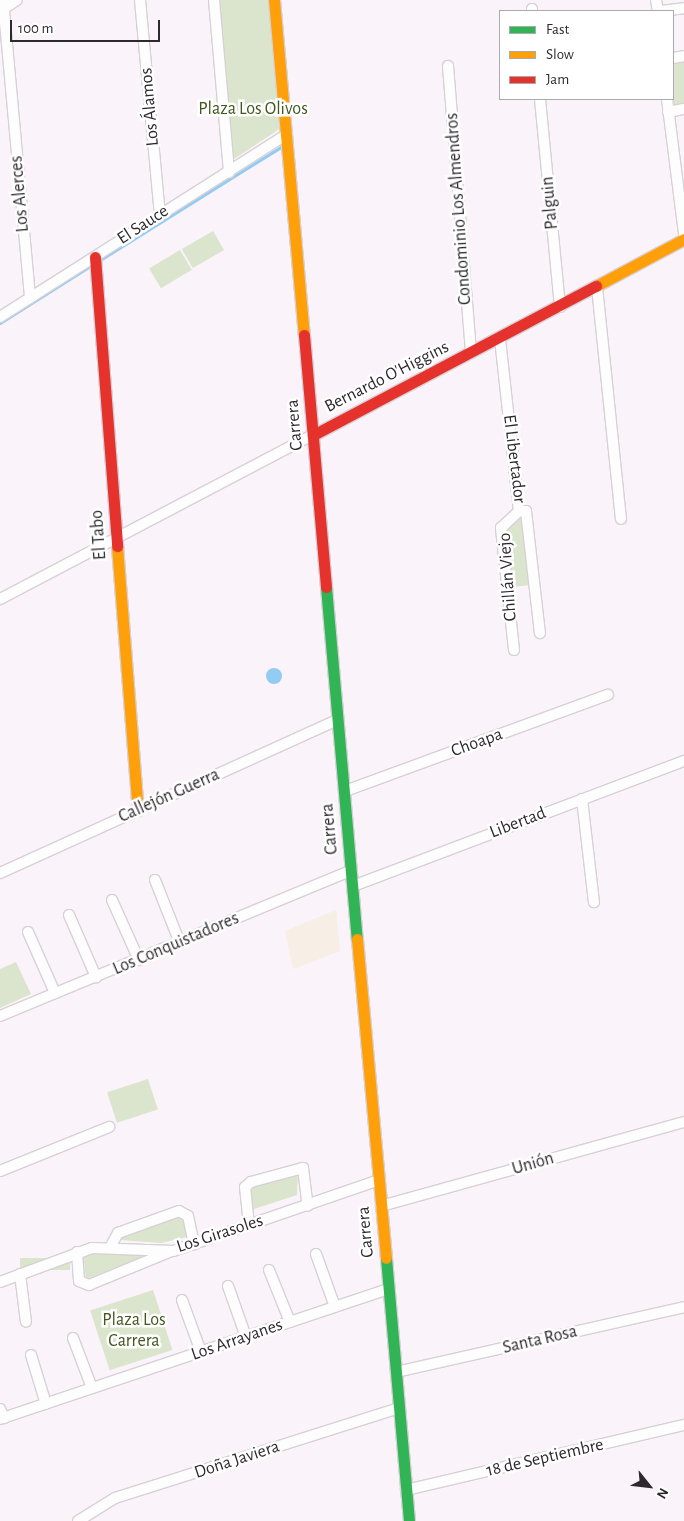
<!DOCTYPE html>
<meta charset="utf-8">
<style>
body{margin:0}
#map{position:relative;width:684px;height:1521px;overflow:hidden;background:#faf3f9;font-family:"Alegreya Sans",sans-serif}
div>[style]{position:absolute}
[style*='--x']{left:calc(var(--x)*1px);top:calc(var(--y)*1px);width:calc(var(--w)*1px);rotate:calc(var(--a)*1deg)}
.commercial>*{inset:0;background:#f7eee5}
.green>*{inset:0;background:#dbe4cc;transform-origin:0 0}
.water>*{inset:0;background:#93ccf3}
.round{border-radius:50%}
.stream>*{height:3px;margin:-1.5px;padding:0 1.5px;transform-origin:1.5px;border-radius:1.5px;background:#93ccf3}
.roads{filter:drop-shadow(1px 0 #d7d1d6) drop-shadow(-1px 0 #d7d1d6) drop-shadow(0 1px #d7d1d6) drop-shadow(0 -1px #d7d1d6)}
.street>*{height:10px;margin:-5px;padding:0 5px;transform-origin:5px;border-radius:5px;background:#fefdfe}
.fast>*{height:11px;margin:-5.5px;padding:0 5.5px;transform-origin:5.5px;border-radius:5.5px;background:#30b455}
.slow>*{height:11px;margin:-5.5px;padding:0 5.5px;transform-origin:5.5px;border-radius:5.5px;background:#ff9f0a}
.jam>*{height:11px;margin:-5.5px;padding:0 5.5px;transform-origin:5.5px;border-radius:5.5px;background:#e5322d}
span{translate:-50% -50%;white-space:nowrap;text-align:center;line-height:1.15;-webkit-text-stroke:5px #fff;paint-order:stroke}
.street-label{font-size:18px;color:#2e292d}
.park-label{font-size:18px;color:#41561e}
.legend{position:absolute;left:499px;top:10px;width:175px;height:90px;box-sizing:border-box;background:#fff;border:1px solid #aba9ab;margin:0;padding:6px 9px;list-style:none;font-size:15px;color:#2e292d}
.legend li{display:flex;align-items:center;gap:10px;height:25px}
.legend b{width:25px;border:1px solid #aba9ab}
.north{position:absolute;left:624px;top:1461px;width:50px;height:50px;-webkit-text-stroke:4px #fff;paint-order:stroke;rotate:119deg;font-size:14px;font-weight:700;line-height:20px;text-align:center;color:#2e292d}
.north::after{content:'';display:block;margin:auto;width:18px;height:22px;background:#2e292d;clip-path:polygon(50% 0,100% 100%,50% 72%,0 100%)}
.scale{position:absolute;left:10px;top:20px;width:150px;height:22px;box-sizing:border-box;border:2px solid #2e292d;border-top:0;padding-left:6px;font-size:15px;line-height:18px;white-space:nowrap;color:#2e292d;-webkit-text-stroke:4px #fff;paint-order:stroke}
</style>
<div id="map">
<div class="commercial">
<div style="clip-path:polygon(336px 910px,340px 951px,293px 969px,285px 931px)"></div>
</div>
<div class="green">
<div style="clip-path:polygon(217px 0,268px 0,281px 128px,231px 161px)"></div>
<div style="clip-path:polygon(684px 58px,684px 104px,671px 106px,673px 60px)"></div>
<div style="left:213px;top:231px;width:22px;height:36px;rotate:60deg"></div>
<div style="left:180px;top:250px;width:23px;height:36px;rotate:59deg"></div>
<div style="clip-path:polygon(524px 514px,532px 585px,510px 587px,503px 529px,517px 515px)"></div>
<div style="clip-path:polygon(16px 962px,31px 994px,0 1008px,0 969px)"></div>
<div style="left:148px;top:1079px;width:32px;height:43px;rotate:72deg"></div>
<div style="clip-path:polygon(298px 1172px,297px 1195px,251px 1210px,249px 1187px)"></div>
<div style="clip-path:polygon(182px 1215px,187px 1237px,161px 1243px,120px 1240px,119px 1235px)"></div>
<div style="clip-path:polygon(111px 1249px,155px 1253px,86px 1279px,83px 1256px)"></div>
<div style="left:70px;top:1258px;width:12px;height:50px;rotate:90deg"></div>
<div style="left:153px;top:1290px;width:63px;height:66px;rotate:72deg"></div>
</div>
<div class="water">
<div class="round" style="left:266px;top:668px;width:16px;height:16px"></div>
</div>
<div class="stream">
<div style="--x:100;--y:260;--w:213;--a:-32"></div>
<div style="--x:0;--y:323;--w:107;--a:-32.3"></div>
</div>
<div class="roads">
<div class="street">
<div style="--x:3;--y:0;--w:299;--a:84.8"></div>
<div style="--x:140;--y:0;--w:216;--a:84.7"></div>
<div style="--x:214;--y:0;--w:173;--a:85"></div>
<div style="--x:656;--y:0;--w:11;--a:80"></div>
<div style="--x:532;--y:9;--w:2;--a:90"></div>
<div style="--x:0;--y:11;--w:20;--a:-33"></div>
<div style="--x:661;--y:11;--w:23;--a:-7"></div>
<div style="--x:673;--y:58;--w:11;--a:-10"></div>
<div style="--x:448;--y:66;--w:288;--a:85.4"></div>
<div style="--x:540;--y:99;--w:209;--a:84.5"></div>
<div style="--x:667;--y:99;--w:136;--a:82.8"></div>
<div style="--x:668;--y:112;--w:16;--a:-11"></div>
<div style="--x:597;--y:287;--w:233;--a:84.1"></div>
<div style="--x:0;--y:317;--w:340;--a:-32.5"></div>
<div style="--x:500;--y:339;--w:173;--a:83.7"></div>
<div style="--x:519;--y:511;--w:7;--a:0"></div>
<div style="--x:526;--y:511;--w:123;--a:83.5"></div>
<div style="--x:0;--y:599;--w:353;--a:-27.7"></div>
<div style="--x:514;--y:650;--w:123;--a:-96.1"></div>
<div style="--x:501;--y:528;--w:25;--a:-43"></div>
<div style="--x:345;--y:791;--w:280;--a:-20.1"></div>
<div style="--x:582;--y:799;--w:104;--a:83.4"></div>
<div style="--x:0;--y:873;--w:371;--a:-24.4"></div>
<div style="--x:155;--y:880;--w:68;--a:68.4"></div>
<div style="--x:353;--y:886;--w:354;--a:-20.7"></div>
<div style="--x:112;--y:900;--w:66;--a:65.8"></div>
<div style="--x:69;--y:915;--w:68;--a:66.5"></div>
<div style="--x:28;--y:932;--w:67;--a:66.1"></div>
<div style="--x:0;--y:1016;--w:381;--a:-22.5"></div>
<div style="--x:0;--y:1171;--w:118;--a:-22"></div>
<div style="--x:381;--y:1206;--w:314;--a:-15.5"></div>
<div style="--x:249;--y:1225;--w:38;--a:-96"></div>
<div style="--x:245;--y:1187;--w:8;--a:-40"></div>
<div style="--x:251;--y:1182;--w:54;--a:-15.1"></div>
<div style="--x:303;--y:1168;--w:38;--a:83"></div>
<div style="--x:111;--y:1246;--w:15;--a:-62"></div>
<div style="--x:118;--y:1233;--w:65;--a:-19.8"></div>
<div style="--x:179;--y:1211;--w:10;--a:29"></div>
<div style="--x:188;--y:1216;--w:29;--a:78"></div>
<div style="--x:77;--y:1252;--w:29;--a:86"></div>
<div style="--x:79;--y:1281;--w:11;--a:22"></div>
<div style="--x:89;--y:1285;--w:87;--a:-22.4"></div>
<div style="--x:316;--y:1254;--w:56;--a:70.3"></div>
<div style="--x:269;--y:1270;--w:56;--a:68"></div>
<div style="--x:20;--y:1274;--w:48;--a:82.9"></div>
<div style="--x:0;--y:1282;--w:98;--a:-20.3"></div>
<div style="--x:92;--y:1248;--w:81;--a:2.1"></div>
<div style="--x:173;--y:1251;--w:218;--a:-19"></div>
<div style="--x:228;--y:1286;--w:54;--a:70.6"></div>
<div style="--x:182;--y:1300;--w:55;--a:69.9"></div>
<div style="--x:73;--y:1338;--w:53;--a:69.2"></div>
<div style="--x:31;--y:1355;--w:51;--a:73"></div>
<div style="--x:396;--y:1372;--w:295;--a:-12.7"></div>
<div style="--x:0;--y:1409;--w:10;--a:66"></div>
<div style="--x:0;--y:1419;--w:410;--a:-18.5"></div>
<div style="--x:406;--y:1490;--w:285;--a:-13.2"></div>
<div style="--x:78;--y:1521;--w:44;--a:-31.9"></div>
<div style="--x:115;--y:1498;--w:298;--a:-17.6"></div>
</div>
<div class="fast">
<div style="--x:326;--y:587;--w:353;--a:85"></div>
<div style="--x:386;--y:1258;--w:264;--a:85"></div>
</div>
<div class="slow">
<div style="--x:274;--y:0;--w:336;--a:84.9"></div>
<div style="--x:596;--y:286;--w:100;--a:-28.1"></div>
<div style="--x:117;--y:546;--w:265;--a:85.5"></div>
<div style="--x:357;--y:939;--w:320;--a:84.8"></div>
</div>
<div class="jam">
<div style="--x:95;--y:257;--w:290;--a:85.6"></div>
<div style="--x:304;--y:335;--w:253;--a:85"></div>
<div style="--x:313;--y:435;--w:320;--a:-27.8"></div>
</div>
</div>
<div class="street-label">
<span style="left:150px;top:107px;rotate:-95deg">Los Álamos</span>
<span style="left:20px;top:194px;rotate:-95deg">Los Alerces</span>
<span style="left:550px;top:203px;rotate:-95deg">Palguin</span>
<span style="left:459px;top:209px;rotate:-94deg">Condominio Los Almendros</span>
<span style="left:143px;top:225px;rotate:-33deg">El Sauce</span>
<span style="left:387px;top:377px;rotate:-27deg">Bernardo O'Higgins</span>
<span style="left:295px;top:425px;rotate:-95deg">Carrera</span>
<span style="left:514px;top:459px;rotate:83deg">El Libertador</span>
<span style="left:99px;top:535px;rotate:-94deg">El Tabo</span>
<span style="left:508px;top:577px;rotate:-94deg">Chillán Viejo</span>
<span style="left:477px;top:743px;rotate:-20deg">Choapa</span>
<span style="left:169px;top:796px;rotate:-24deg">Callejón Guerra</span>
<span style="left:518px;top:823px;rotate:-21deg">Libertad</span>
<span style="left:330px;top:829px;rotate:-95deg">Carrera</span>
<span style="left:176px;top:944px;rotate:-23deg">Los Conquistadores</span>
<span style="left:533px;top:1164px;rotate:-16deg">Unión</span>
<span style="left:366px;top:1232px;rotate:-95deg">Carrera</span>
<span style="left:220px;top:1234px;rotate:-18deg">Los Girasoles</span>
<span style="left:237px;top:1340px;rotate:-19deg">Los Arrayanes</span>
<span style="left:540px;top:1340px;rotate:-13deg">Santa Rosa</span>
<span style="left:545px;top:1458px;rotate:-13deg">18 de Septiembre</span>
<span style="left:237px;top:1460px;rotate:-18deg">Doña Javiera</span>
</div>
<div class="park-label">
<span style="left:253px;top:109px">Plaza Los Olivos</span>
<span style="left:134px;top:1331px">Plaza Los<br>Carrera</span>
</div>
<ul class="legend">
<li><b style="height:6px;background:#30b455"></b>Fast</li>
<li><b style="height:6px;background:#ff9f0a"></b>Slow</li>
<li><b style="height:6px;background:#e5322d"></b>Jam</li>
</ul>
<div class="north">N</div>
<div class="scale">100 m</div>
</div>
